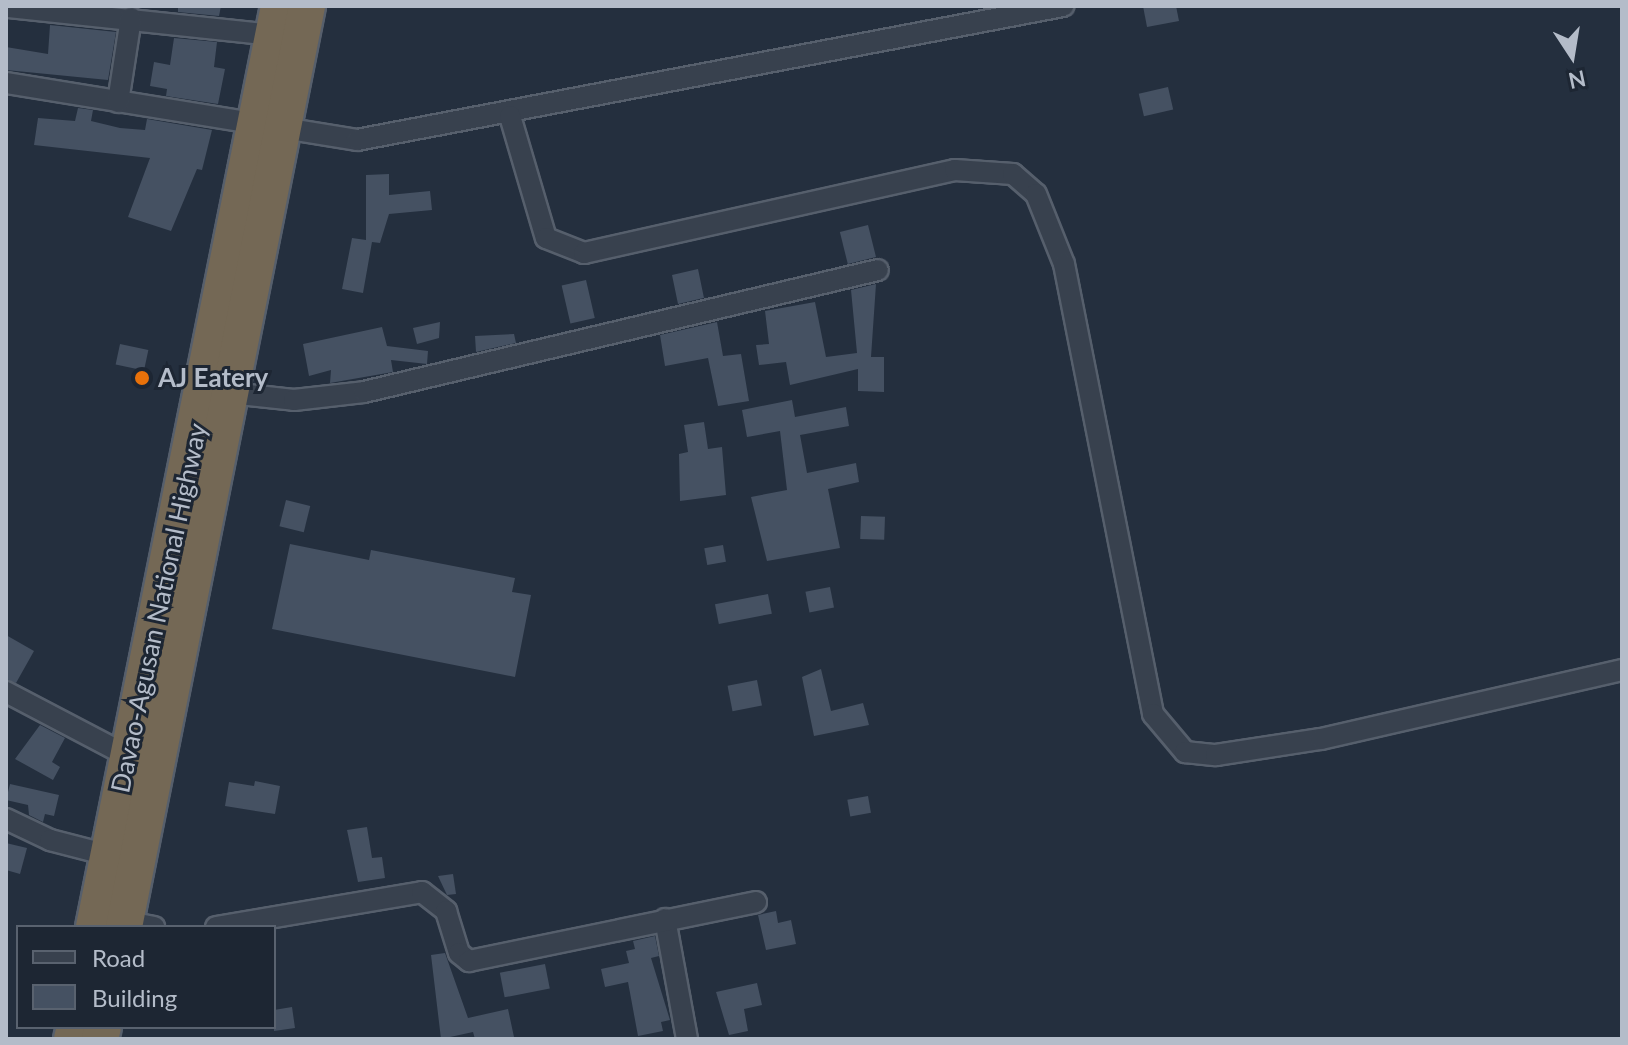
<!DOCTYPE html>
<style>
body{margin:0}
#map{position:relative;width:1628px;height:1045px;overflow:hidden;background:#242f3e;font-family:Lato,sans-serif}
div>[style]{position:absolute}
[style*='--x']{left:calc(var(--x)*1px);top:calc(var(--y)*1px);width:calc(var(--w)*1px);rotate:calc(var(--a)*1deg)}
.building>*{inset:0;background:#455162;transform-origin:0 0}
.roads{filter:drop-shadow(2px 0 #565f6c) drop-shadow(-2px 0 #565f6c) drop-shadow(0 2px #565f6c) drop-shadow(0 -2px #565f6c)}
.street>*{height:20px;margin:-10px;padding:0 10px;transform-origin:10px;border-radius:10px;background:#38414e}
.highway>*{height:36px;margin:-18px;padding:0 18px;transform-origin:18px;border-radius:18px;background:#746855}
.dots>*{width:22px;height:22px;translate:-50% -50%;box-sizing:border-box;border:4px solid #1d2633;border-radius:50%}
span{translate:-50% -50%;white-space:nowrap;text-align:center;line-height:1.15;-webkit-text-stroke:6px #1d2633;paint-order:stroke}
.poi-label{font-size:26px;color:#b4bcc9;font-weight:700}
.left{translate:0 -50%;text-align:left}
.street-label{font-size:26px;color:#b4bcc9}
.frame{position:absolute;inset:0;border:8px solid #b4bcc9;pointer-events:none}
.legend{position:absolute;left:16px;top:925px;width:260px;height:104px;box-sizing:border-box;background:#1d2633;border:2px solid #59626f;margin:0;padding:10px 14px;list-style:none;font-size:24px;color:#b4bcc9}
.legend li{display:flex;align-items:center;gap:16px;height:40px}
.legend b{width:40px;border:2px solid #59626f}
.north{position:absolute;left:1532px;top:16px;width:80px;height:80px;-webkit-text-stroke:6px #1d2633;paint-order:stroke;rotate:168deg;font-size:22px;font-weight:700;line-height:32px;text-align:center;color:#b4bcc9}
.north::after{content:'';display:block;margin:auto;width:28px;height:36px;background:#b4bcc9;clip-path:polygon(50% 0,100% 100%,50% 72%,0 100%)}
</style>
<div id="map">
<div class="building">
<div style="clip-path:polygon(178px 6px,221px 6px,219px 16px,178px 12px)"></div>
<div style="clip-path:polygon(1143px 6px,1176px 6px,1179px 21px,1147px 27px)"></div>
<div style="clip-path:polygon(50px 25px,116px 32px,108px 80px,6px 70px,6px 47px,48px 54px)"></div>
<div style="clip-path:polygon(174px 38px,217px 42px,214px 67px,225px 69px,218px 104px,166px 96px,167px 89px,150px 86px,154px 62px,170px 65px)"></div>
<div style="left:1168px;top:87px;width:23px;height:30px;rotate:77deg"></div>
<div style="clip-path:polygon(78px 108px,93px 110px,91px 121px,120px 128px,145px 130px,147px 119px,212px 130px,202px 170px,197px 169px,171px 231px,128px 217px,150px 158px,34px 145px,38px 118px,75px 121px)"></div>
<div style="clip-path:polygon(389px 174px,389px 195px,430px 191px,432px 210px,389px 214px,380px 243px,372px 242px,363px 293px,342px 289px,352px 238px,366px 240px,366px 175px)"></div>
<div style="left:868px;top:225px;width:33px;height:29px;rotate:76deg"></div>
<div style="clip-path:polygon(698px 269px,704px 298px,712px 296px,678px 304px,672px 275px)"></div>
<div style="left:586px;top:280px;width:39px;height:25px;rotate:77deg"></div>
<div style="clip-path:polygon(876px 284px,871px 357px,884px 357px,884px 392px,858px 391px,858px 369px,790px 385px,786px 362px,759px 365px,756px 345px,769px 344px,765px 311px,815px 302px,826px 357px,857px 353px,851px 290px)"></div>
<div style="clip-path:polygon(440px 322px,439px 338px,417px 344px,413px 328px)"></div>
<div style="clip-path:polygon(717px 322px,723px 356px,741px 354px,749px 401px,718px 406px,708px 358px,665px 366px,660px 335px)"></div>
<div style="clip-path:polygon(382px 327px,387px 346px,428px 351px,427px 364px,391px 360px,393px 372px,330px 383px,331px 370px,309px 376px,303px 344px)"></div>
<div style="clip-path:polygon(514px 334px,516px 343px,476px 352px,475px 336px)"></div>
<div style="left:120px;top:344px;width:29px;height:21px;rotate:12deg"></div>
<div style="clip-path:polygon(792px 400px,795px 417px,846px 407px,849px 426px,800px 435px,807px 473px,856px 463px,859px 482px,828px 489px,840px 548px,767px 561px,751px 497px,787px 490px,780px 431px,747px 437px,742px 410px)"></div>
<div style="clip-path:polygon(704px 422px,708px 449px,722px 447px,726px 495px,680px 501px,679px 454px,688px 452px,684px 425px)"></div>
<div style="left:286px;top:500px;width:25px;height:27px;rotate:14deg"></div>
<div style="left:861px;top:516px;width:24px;height:23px;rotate:2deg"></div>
<div style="clip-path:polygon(290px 544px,369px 560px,371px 550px,515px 578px,512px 592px,531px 595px,515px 677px,272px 629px)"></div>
<div style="left:723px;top:545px;width:17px;height:19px;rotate:80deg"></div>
<div style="left:830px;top:587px;width:21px;height:25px;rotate:79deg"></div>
<div style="left:768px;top:594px;width:20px;height:54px;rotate:79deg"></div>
<div style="clip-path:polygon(6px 635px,34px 651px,16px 683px,6px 679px)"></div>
<div style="clip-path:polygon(821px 669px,831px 711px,863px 703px,869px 725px,814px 736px,802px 677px)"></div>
<div style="left:757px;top:680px;width:26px;height:30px;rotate:79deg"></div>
<div style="clip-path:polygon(40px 725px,65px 738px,52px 762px,60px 767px,53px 780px,15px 759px)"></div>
<div style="clip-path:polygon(255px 781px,280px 786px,275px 814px,225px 806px,229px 782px,254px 786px)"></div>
<div style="clip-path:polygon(10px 784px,59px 795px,54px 816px,45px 814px,43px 822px,29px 815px,28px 805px,6px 800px)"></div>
<div style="left:868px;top:796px;width:17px;height:21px;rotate:80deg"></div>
<div style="clip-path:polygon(367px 827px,372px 858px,382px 857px,385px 878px,358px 882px,347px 830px)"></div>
<div style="clip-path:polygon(6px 843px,27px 848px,20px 874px,6px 870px)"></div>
<div style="clip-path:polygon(453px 874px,456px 894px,447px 895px,438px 876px)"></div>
<div style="clip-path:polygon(776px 911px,778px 923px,791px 920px,796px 944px,766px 950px,758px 915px)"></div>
<div style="clip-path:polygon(655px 936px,659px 956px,651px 958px,670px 1020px,661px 1022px,663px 1031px,638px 1036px,628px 982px,605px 987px,601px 969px,629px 963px,626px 951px,635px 949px,633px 941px)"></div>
<div style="clip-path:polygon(445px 953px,468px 1018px,508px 1009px,514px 1037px,475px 1039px,473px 1032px,441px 1039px,431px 955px)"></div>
<div style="left:545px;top:964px;width:25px;height:46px;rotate:79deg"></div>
<div style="clip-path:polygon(757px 983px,762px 1005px,744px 1009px,748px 1031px,729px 1035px,716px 992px)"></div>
<div style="clip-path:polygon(292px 1007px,295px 1028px,274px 1031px,274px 1010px)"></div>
</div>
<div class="roads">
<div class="street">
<div style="--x:7;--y:7;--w:267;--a:6"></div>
<div style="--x:6;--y:83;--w:356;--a:9.2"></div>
<div style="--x:357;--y:140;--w:719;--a:-10.75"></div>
<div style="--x:118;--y:102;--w:85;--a:-81.2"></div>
<div style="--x:510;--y:116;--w:127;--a:73.6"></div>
<div style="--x:546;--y:238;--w:41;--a:21.5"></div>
<div style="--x:584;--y:253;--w:380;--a:-12.6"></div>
<div style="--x:955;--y:170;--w:58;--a:3.9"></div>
<div style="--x:1013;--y:174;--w:30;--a:41"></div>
<div style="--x:1036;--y:194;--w:75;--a:68.2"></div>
<div style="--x:1064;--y:264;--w:459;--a:78.8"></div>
<div style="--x:1153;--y:714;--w:50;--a:49.9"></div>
<div style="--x:1185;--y:752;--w:31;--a:6"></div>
<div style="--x:1216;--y:755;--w:106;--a:-8.7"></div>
<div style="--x:1321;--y:739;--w:309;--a:-12.9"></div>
<div style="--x:230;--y:393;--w:64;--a:6.2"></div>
<div style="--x:294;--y:400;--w:70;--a:-6.5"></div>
<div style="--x:364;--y:392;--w:528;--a:-13.35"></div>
<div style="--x:6;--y:692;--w:138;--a:27.7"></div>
<div style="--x:6;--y:819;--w:49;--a:25.5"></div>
<div style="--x:50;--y:840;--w:60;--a:14.5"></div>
<div style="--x:665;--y:919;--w:122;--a:79.6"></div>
<div style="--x:118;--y:920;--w:37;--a:11"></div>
<div style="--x:216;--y:927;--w:209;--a:-9.6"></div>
<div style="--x:422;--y:892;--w:31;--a:38"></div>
<div style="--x:446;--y:911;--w:44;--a:72.8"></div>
<div style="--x:459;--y:953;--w:13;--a:39"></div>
<div style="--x:469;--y:961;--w:293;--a:-11.6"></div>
</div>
<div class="highway">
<div style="--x:94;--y:927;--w:939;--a:-78.64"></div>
<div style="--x:124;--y:927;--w:939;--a:-78.76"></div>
<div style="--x:72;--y:1039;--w:12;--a:-76"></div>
<div style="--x:100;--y:1039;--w:12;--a:-76"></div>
</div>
</div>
<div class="dots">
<div style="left:142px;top:378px;background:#e8710a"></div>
</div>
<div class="poi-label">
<span class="left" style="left:158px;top:378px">AJ Eatery</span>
</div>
<div class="street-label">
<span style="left:159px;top:608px;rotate:-78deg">Davao-Agusan National Highway</span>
</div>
<div class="frame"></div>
<ul class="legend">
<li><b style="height:10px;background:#38414e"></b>Road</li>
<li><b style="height:22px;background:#455162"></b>Building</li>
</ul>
<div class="north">N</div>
</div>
